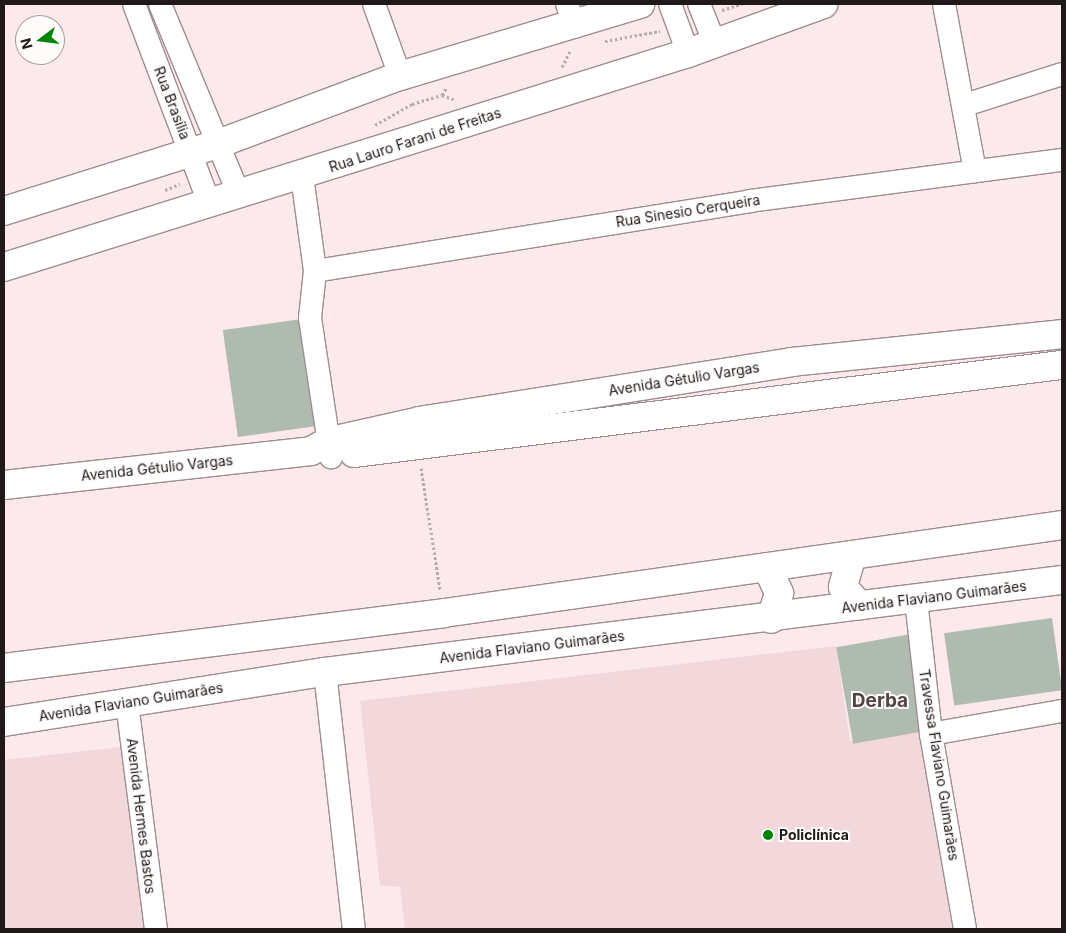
<!DOCTYPE html>
<meta charset="utf-8">
<style>
body{margin:0}
#map{position:relative;width:1066px;height:933px;overflow:hidden;background:#fce9ec;font-family:Inter,sans-serif}
div>[style]{position:absolute}
[style*='--x']{left:calc(var(--x)*1px);top:calc(var(--y)*1px);width:calc(var(--w)*1px);rotate:calc(var(--a)*1deg)}
.built>*{inset:0;background:#f2d8db}
.building>*{inset:0;background:#b0bbaf;transform-origin:0 0}
.path>*{height:3px;margin-top:-1.5px;transform-origin:0;background:repeating-linear-gradient(90deg,#b9aaac 0 2.5px,transparent 0 5px)}
.roads{filter:drop-shadow(1px 0 #9d8d8f) drop-shadow(-1px 0 #9d8d8f) drop-shadow(0 1px #9d8d8f) drop-shadow(0 -1px #9d8d8f)}
.minor>*{height:22px;margin:-11px;padding:0 11px;transform-origin:11px;border-radius:11px;background:#fff}
.tertiary>*{height:28px;margin:-14px;padding:0 14px;transform-origin:14px;border-radius:14px;background:#fff}
.primary>*{height:28px;margin:-14px;padding:0 14px;transform-origin:14px;border-radius:14px;background:#fff}
.dots>*{width:14px;height:14px;translate:-50% -50%;box-sizing:border-box;border:2px solid #fefbfb;border-radius:50%}
span{translate:-50% -50%;white-space:nowrap;text-align:center;line-height:1.15;-webkit-text-stroke:4px #fefbfb;paint-order:stroke}
.street-label{font-size:14px;color:#1f1919}
.poi-label{font-size:14px;color:#1f1919;font-weight:700}
.left{translate:0 -50%;text-align:left}
.district-label{font-size:19px;color:#534446;font-weight:700}
.frame{position:absolute;inset:0;border:5px solid #1f1919;pointer-events:none}
.north{position:absolute;left:15px;top:15px;width:50px;height:50px;box-sizing:border-box;background:#fefbfb;border:1px solid #a5a1a1;border-radius:50%;rotate:255deg;font-size:14px;font-weight:700;line-height:20px;text-align:center;color:#1f1919}
.north::after{content:'';display:block;margin:auto;width:18px;height:22px;background:#008300;clip-path:polygon(50% 0,100% 100%,50% 72%,0 100%)}
</style>
<div id="map">
<div class="built">
<div style="clip-path:polygon(836px 646px,850px 741px,928px 731px,952px 929px,405px 929px,400px 887px,380px 885px,360px 701px)"></div>
<div style="clip-path:polygon(121px 747px,144px 928px,4px 929px,4px 760px)"></div>
</div>
<div class="building">
<div style="left:309px;top:318px;width:108px;height:87px;rotate:82deg"></div>
<div style="left:1052px;top:618px;width:73px;height:109px;rotate:82deg"></div>
<div style="left:911px;top:634px;width:98px;height:76px;rotate:80deg"></div>
</div>
<div class="path">
<div style="--x:722;--y:10;--w:21;--a:-17"></div>
<div style="--x:605;--y:41;--w:56;--a:-10.3"></div>
<div style="--x:562;--y:67;--w:18;--a:-63"></div>
<div style="--x:442;--y:95;--w:9;--a:-58"></div>
<div style="--x:375;--y:125;--w:43;--a:-29.6"></div>
<div style="--x:412;--y:104;--w:31;--a:-17"></div>
<div style="--x:442;--y:95;--w:15;--a:20"></div>
<div style="--x:165;--y:190;--w:16;--a:-22"></div>
<div style="--x:421;--y:468;--w:123;--a:81.1"></div>
</div>
<div class="roads">
<div class="minor">
<div style="--x:134;--y:4;--w:213;--a:69.3"></div>
<div style="--x:160;--y:4;--w:207;--a:67.5"></div>
<div style="--x:374;--y:4;--w:77;--a:70.1"></div>
<div style="--x:567;--y:4;--w:24;--a:71"></div>
<div style="--x:670;--y:4;--w:52;--a:69.8"></div>
<div style="--x:699;--y:4;--w:43;--a:68.2"></div>
<div style="--x:944;--y:4;--w:170;--a:79.5"></div>
<div style="--x:965;--y:105;--w:102;--a:-17.7"></div>
<div style="--x:302;--y:176;--w:96;--a:82.2"></div>
<div style="--x:315;--y:271;--w:47;--a:96.1"></div>
<div style="--x:310;--y:318;--w:141;--a:81.4"></div>
<div style="--x:315;--y:271;--w:441;--a:-9.1"></div>
<div style="--x:750;--y:201;--w:315;--a:-7.5"></div>
<div style="--x:916;--y:600;--w:135;--a:83.6"></div>
<div style="--x:931;--y:734;--w:198;--a:80.1"></div>
<div style="--x:325;--y:672;--w:259;--a:83.6"></div>
<div style="--x:127;--y:703;--w:228;--a:82.7"></div>
<div style="--x:931;--y:734;--w:133;--a:-10"></div>
</div>
<div class="tertiary">
<div style="--x:4;--y:211;--w:221;--a:-17.4"></div>
<div style="--x:215;--y:145;--w:197;--a:-20.5"></div>
<div style="--x:400;--y:76;--w:251;--a:-16.7"></div>
<div style="--x:4;--y:267;--w:717;--a:-17.37"></div>
<div style="--x:688;--y:53;--w:144;--a:-19.9"></div>
<div style="--x:354;--y:453;--w:713;--a:-7.09"></div>
<div style="--x:4;--y:485;--w:309;--a:-6.3"></div>
<div style="--x:311;--y:451;--w:18;--a:-29"></div>
<div style="--x:327;--y:442;--w:95;--a:-12.7"></div>
<div style="--x:420;--y:421;--w:377;--a:-9"></div>
<div style="--x:792;--y:362;--w:271;--a:-5.9"></div>
</div>
<div class="primary">
<div style="--x:852;--y:555;--w:33;--a:106"></div>
<div style="--x:843;--y:587;--w:25;--a:48"></div>
<div style="--x:767;--y:567;--w:29;--a:65"></div>
<div style="--x:779;--y:593;--w:27;--a:107"></div>
<div style="--x:4;--y:668;--w:443;--a:-7.1"></div>
<div style="--x:444;--y:613;--w:624;--a:-8.1"></div>
<div style="--x:4;--y:722;--w:325;--a:-8.9"></div>
<div style="--x:325;--y:672;--w:743;--a:-7.12"></div>
</div>
</div>
<div class="dots">
<div style="left:768px;top:835px;background:#008300"></div>
</div>
<div class="street-label">
<span style="left:172px;top:103px;rotate:69deg">Rua Brasília</span>
<span style="left:415px;top:140px;rotate:-18deg">Rua Lauro Farani de Freitas</span>
<span style="left:688px;top:211px;rotate:-9deg">Rua Sinesio Cerqueira</span>
<span style="left:684px;top:379px;rotate:-9deg">Avenida Gétulio Vargas</span>
<span style="left:157px;top:468px;rotate:-6deg">Avenida Gétulio Vargas</span>
<span style="left:934px;top:597px;rotate:-7deg">Avenida Flaviano Guimarães</span>
<span style="left:532px;top:647px;rotate:-7deg">Avenida Flaviano Guimarães</span>
<span style="left:131px;top:702px;rotate:-9deg">Avenida Flaviano Guimarães</span>
<span style="left:939px;top:765px;rotate:81deg">Travessa Flaviano Guimarães</span>
<span style="left:141px;top:816px;rotate:83deg">Avenida Hermes Bastos</span>
</div>
<div class="poi-label">
<span class="left" style="left:779px;top:835px">Policlínica</span>
</div>
<div class="district-label">
<span style="left:880px;top:701px">Derba</span>
</div>
<div class="frame"></div>
<div class="north">N</div>
</div>
